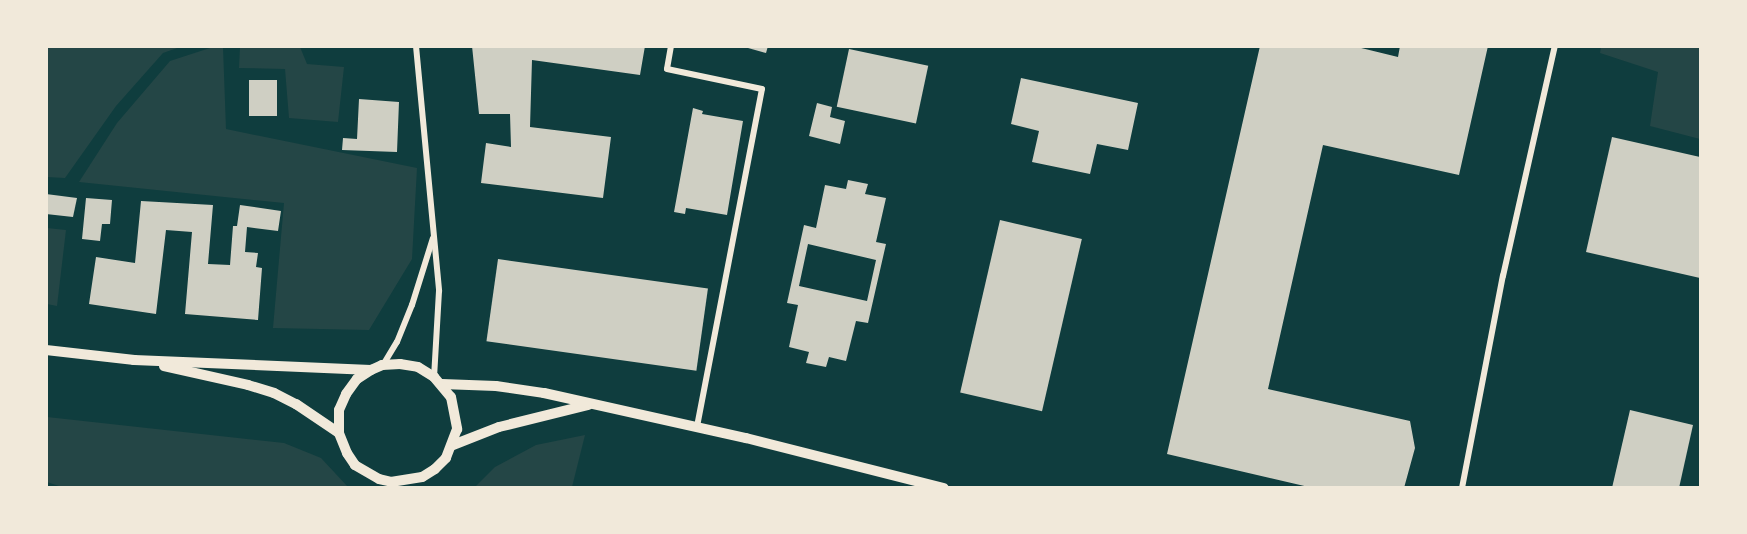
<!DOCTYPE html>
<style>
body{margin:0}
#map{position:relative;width:1747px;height:534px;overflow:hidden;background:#0f3d3e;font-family:"PT Sans Narrow",sans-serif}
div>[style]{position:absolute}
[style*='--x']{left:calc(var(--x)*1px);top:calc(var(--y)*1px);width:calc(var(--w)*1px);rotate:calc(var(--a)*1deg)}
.green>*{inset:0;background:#244646}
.building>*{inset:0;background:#cfcfc3;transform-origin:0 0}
.minor>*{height:6px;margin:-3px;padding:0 3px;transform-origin:3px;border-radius:3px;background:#f1e9da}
.tertiary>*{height:10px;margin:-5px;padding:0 5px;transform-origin:5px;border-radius:5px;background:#f1e9da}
span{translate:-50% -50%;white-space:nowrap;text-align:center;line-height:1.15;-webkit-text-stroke:4.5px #f1e9da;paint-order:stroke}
.frame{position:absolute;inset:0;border:48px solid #f1e9da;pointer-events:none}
</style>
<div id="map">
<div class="green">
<div style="clip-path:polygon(216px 46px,223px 47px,226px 129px,417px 168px,412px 259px,369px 330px,273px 328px,284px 203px,79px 182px,117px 123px,170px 61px)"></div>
<div style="clip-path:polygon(46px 47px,47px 46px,180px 47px,163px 53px,116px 106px,65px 178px,47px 177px)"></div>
<div style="clip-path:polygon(240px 47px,300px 47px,307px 64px,344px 67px,338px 122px,289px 118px,285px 69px,239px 68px)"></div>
<div style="clip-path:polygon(1601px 47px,1700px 47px,1700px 139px,1650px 126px,1658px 72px,1600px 53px)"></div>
<div style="clip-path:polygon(47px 228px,66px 230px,57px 306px,47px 304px)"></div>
<div style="clip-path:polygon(47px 417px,284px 443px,321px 458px,348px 487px,62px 487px,47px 482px)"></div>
<div style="clip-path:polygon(585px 435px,572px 487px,475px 487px,495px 467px,536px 445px)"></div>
</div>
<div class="building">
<div style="clip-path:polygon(472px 46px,645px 46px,640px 75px,532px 60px,530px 127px,611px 137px,603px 198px,481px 183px,486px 143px,511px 147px,510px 114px,479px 114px)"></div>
<div style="clip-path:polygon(741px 46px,768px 46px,766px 53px)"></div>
<div style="clip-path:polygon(1260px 46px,1353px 46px,1398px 57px,1400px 46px,1488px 46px,1459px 175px,1323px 145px,1268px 389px,1410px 421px,1415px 448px,1404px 488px,1313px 488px,1167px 454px)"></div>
<div style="left:849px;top:49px;width:81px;height:59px;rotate:12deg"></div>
<div style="clip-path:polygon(1021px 78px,1138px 103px,1128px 150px,1097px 144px,1090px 174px,1032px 162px,1039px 131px,1011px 124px)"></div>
<div style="left:277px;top:80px;width:36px;height:28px;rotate:90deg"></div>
<div style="clip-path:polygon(359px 99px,399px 102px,397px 152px,342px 150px,343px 138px,357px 139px)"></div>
<div style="clip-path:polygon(817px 103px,832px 107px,830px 117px,845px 121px,840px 144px,809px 136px)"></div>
<div style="clip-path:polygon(693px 108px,703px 111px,702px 114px,743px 121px,727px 215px,686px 208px,685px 214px,674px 212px)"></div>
<div style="clip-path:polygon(1612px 137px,1700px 157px,1700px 278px,1586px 252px)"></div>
<div style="clip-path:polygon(evenodd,848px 180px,868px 184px,865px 194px,886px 198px,876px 242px,886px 244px,868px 323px,856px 321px,846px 361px,829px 357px,826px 367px,806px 363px,809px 352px,789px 347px,798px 305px,787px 303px,804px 225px,816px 228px,825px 185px,846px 189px,848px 180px,808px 244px,876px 260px,867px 301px,799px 286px,808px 244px)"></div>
<div style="clip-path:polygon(46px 194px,77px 198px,73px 217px,46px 214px)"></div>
<div style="clip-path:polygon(86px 198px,112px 200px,110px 224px,102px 224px,100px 241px,82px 239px)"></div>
<div style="clip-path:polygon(141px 201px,213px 205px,208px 264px,230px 265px,233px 226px,237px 226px,240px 205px,281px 211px,278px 231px,247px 227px,245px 252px,258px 253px,256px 267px,262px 268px,258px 320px,185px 314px,192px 232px,166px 230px,156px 314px,89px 304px,96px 257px,135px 263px)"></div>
<div style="left:1000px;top:220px;width:84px;height:177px;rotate:13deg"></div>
<div style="left:498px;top:259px;width:212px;height:83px;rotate:8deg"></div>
<div style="clip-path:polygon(1630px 410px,1693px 425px,1679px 488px,1612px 488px)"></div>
</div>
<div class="minor">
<div style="--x:416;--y:46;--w:246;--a:84.6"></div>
<div style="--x:439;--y:291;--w:86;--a:93.3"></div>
<div style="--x:671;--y:46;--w:23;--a:100"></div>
<div style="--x:667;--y:69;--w:97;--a:11.9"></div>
<div style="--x:762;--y:89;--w:343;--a:100.9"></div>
<div style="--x:383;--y:365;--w:27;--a:-59"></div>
<div style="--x:397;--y:342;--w:40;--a:-68"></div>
<div style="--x:412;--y:305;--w:70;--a:-72.6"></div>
<div style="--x:1462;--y:488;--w:216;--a:-79.1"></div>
<div style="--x:1503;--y:276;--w:236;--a:-77.3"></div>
</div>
<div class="tertiary">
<div style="--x:46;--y:350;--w:89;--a:6.5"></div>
<div style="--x:134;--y:360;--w:237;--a:2.4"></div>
<div style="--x:371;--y:370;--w:12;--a:-24"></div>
<div style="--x:382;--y:365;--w:18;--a:-3"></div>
<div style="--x:400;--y:364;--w:18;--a:9"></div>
<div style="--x:418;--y:367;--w:19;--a:32"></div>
<div style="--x:434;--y:377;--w:26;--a:50"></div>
<div style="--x:451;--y:397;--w:33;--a:79"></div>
<div style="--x:457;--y:429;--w:31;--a:111"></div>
<div style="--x:446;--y:458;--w:16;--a:135"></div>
<div style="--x:435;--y:469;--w:15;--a:148"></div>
<div style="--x:422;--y:477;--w:30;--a:171"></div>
<div style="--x:392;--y:482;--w:13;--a:-167"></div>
<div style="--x:379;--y:479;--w:28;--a:-150"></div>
<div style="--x:355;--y:465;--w:14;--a:-124"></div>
<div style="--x:347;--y:453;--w:22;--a:-112"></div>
<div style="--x:339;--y:433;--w:23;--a:-90"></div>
<div style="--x:339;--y:410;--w:17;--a:-66"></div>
<div style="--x:346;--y:394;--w:19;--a:-54"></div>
<div style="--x:357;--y:379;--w:17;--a:-33"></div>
<div style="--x:164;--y:366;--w:86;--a:12.7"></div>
<div style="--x:248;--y:385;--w:27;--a:17"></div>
<div style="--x:274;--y:393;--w:25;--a:27"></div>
<div style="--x:296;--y:404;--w:52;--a:34"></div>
<div style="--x:442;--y:384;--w:54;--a:2.1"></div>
<div style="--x:496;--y:386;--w:49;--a:8.3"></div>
<div style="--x:544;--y:393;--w:207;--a:12.6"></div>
<div style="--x:746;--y:438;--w:204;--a:14.2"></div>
<div style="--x:453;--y:445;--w:49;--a:-21.4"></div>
<div style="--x:499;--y:427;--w:92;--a:-13.9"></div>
</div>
<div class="frame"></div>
</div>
